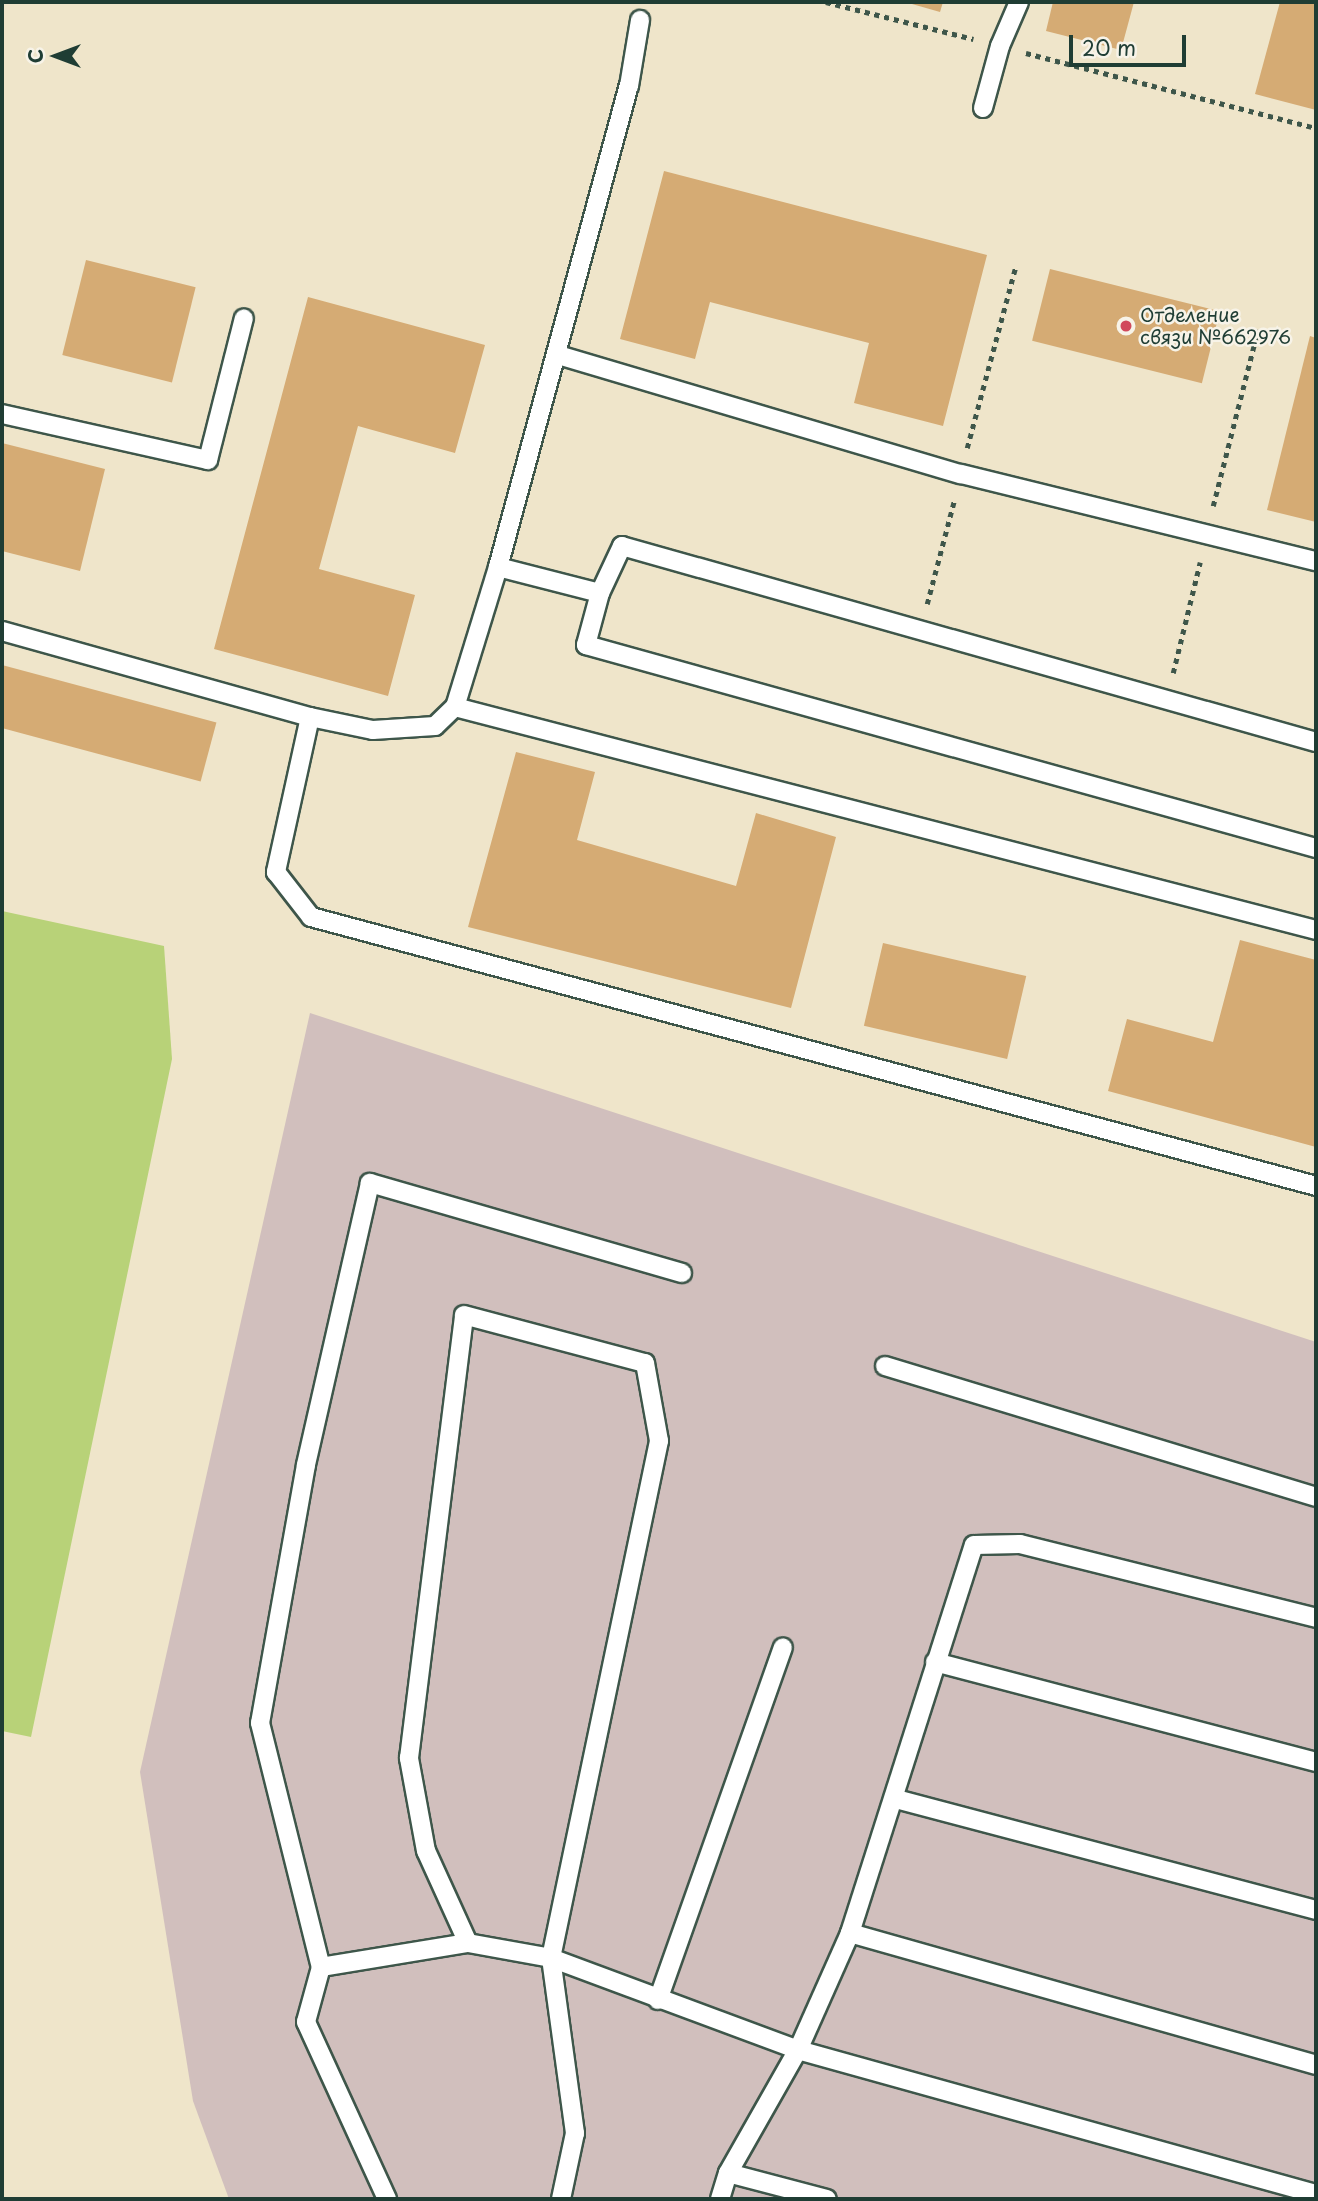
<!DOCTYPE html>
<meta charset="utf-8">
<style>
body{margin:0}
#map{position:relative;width:1318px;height:2201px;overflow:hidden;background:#efe5ca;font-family:"Playpen Sans",sans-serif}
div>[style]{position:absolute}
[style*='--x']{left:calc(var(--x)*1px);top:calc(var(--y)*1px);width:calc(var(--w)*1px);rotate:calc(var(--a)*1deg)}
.industrial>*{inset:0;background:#d1bfbd}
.green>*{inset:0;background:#b8d278}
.building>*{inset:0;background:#d5ab74;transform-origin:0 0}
.path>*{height:4.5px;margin-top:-2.25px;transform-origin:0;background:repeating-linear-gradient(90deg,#3e564a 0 5px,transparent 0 10px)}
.roads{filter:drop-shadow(2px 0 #3e564a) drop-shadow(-2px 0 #3e564a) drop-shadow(0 2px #3e564a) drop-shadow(0 -2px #3e564a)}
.service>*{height:18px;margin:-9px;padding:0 9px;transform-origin:9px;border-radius:9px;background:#fff}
.dots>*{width:19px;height:19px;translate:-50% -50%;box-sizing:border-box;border:4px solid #f7f3e8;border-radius:50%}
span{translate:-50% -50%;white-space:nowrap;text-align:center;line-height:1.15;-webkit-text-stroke:5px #f7f3e8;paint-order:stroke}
.poi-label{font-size:19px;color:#1f3d34}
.left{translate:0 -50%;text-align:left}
.frame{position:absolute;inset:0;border:4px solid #1f3d34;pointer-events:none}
.north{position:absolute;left:21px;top:21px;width:70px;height:70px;-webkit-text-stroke:5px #f7f3e8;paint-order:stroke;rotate:270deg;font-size:19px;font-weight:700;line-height:28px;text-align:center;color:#1f3d34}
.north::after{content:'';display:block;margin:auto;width:24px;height:32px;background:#1f3d34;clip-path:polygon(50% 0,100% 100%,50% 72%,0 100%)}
.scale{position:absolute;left:1069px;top:35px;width:117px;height:32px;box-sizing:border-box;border:4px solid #1f3d34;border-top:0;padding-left:9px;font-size:21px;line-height:24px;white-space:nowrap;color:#1f3d34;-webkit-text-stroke:5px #f7f3e8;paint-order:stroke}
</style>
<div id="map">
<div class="industrial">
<div style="clip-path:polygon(310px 1013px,1316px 1342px,1316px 2199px,229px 2199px,193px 2101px,140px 1772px)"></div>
</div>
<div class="green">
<div style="clip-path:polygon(2px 911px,164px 946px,172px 1059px,31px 1737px,2px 1731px)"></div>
</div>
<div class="building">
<div style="clip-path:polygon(905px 2px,943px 2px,940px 12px)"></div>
<div style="clip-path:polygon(1053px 2px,1134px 2px,1121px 50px,1046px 31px)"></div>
<div style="clip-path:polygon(1280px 2px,1316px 2px,1316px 110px,1255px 94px)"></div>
<div style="clip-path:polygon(664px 171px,987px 255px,943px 426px,854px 403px,869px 343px,710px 302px,695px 359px,620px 339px)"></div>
<div style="left:86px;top:260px;width:113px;height:98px;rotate:14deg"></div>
<div style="left:1050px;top:269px;width:175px;height:74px;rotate:14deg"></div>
<div style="clip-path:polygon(308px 297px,485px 345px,455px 453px,358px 426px,319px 569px,415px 595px,388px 696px,214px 649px)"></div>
<div style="clip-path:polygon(1310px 336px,1316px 338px,1316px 522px,1267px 510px)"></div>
<div style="clip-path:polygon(2px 443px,105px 469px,80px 571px,2px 551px)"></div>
<div style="left:2px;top:665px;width:222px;height:61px;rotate:15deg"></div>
<div style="clip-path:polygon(516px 752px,595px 772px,577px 840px,736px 886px,756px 813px,836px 837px,791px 1008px,468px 927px)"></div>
<div style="clip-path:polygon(1240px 940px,1316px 960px,1316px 1147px,1108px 1091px,1127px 1019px,1213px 1042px)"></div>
<div style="left:883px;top:943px;width:147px;height:85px;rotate:13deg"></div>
</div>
<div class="path">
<div style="--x:826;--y:2;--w:152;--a:14.1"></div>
<div style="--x:1026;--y:53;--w:300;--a:14.5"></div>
<div style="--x:967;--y:448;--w:189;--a:-75"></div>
<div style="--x:1213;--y:506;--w:182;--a:-75.7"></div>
<div style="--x:927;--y:604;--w:106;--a:-75.3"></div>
<div style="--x:1173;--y:673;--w:114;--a:-76.3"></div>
</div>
<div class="roads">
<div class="service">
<div style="--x:983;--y:108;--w:64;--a:-74.7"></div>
<div style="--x:1000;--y:46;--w:48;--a:-66.6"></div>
<div style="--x:558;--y:355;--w:420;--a:16.5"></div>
<div style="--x:961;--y:474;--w:366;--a:13.8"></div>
<div style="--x:2;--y:414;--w:211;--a:12.6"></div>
<div style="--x:208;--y:460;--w:146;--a:-75.8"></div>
<div style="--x:498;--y:567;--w:105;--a:14.3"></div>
<div style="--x:2;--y:631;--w:320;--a:15.6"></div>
<div style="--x:310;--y:717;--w:64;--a:11.7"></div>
<div style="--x:373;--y:730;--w:62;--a:-3.7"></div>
<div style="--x:435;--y:726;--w:28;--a:-44"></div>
<div style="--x:455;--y:707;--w:146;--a:-72.9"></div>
<div style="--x:498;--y:567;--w:499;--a:-74.8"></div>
<div style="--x:629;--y:86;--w:67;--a:-80.5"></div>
<div style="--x:455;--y:707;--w:889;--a:14.52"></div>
<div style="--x:310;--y:717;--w:159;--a:102.4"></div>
<div style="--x:276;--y:872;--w:57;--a:52.1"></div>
<div style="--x:311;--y:917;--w:1040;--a:14.98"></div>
<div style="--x:1316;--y:742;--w:721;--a:-164.23"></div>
<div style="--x:622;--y:546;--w:52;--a:115.1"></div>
<div style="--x:600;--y:593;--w:54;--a:105.1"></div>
<div style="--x:586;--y:645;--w:758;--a:15.54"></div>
<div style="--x:682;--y:1273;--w:325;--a:-163.9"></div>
<div style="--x:370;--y:1183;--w:289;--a:102.8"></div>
<div style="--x:306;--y:1465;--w:262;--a:100.1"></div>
<div style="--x:260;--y:1723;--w:252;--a:76"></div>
<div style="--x:321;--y:1967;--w:149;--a:-9.3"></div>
<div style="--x:468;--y:1943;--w:84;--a:10.2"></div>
<div style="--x:551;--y:1958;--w:264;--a:20.4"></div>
<div style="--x:798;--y:2050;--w:538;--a:15.54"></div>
<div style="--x:885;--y:1366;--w:450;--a:16.9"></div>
<div style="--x:935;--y:1662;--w:394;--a:14.7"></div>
<div style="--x:896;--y:1799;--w:434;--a:14.8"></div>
<div style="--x:850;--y:1933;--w:484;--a:15.8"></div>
<div style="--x:468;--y:1943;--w:101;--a:-114.5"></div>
<div style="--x:426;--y:1851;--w:95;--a:-100.4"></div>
<div style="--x:409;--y:1758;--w:446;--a:-82.9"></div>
<div style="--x:464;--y:1315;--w:187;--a:14.9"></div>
<div style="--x:645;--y:1363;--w:79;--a:79.8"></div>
<div style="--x:659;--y:1441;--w:528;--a:101.8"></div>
<div style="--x:551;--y:1958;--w:177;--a:82.2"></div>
<div style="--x:575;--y:2133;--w:67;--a:102"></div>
<div style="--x:321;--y:1967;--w:57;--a:105.3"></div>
<div style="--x:306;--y:2022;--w:195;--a:65.4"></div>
<div style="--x:658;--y:2000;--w:374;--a:-70.5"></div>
<div style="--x:728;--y:2173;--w:102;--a:14.7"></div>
<div style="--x:720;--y:2199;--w:27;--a:-73"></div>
<div style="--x:728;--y:2173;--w:142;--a:-60.4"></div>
<div style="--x:798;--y:2050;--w:128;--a:-66"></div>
<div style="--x:850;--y:1933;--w:407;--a:-72.3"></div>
<div style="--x:974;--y:1545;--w:46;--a:-1.2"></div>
<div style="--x:1020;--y:1544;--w:305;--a:14"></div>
</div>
</div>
<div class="dots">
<div style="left:1126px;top:326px;background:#d1495b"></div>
</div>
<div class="poi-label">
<span class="left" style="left:1140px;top:326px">Отделение<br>связи №662976</span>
</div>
<div class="frame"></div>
<div class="north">С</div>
<div class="scale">20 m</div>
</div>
